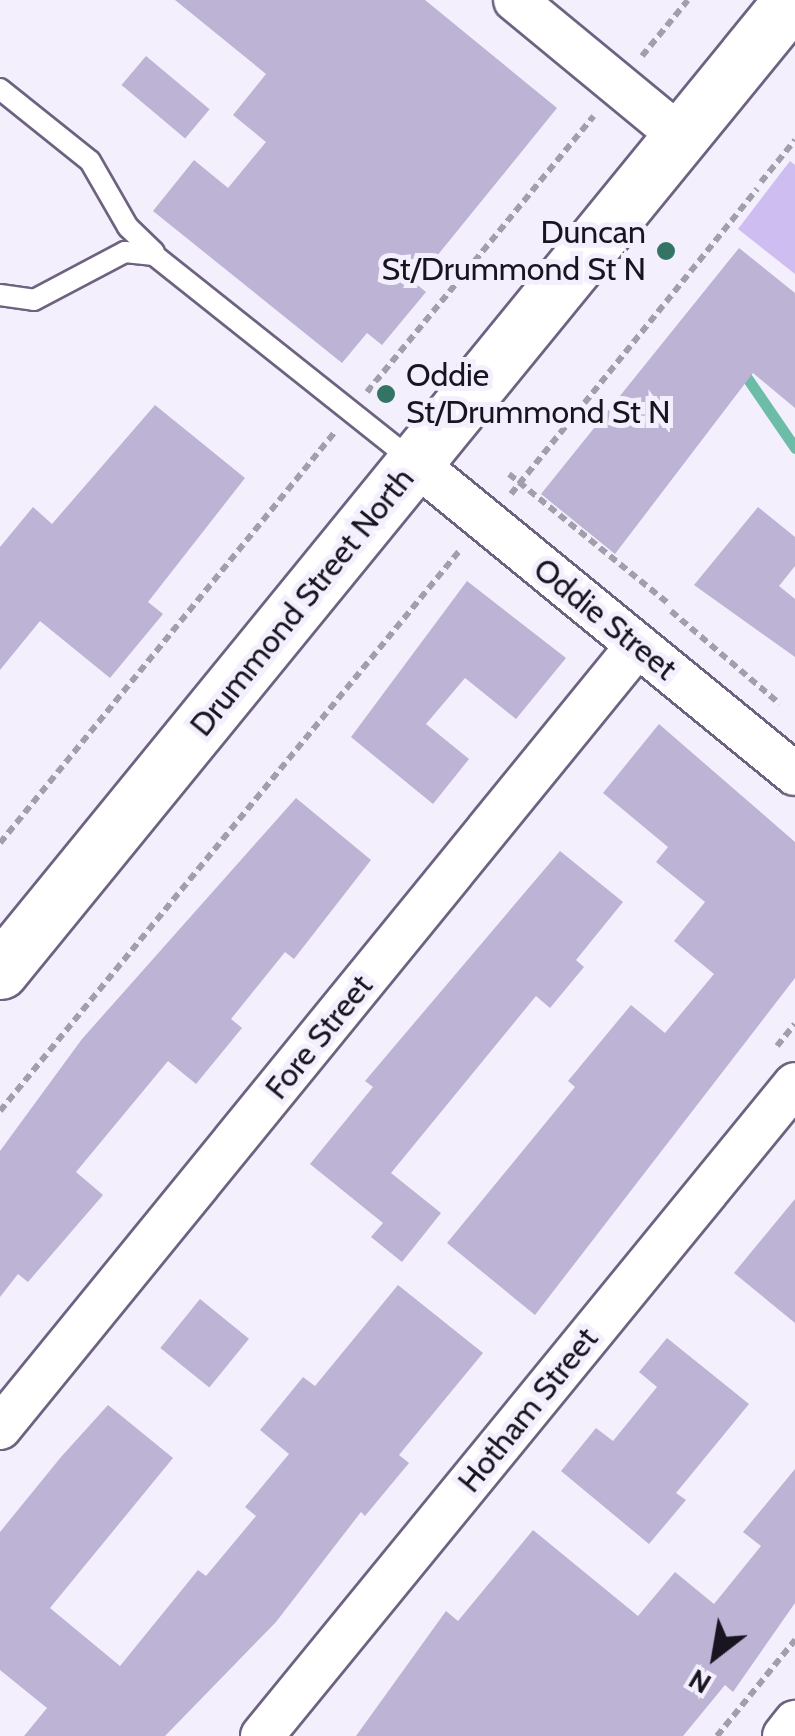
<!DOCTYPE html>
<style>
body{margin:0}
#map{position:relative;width:795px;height:1736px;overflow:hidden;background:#f4effd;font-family:Cabin,sans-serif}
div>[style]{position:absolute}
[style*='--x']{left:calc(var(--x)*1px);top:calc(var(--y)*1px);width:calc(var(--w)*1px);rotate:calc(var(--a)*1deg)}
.green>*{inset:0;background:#cebdf1}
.stream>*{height:11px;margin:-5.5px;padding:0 5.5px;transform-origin:5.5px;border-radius:5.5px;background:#6dbca7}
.building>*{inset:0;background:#bdb3d4;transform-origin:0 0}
.path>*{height:6px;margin-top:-3px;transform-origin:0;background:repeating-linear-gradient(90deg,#a39eab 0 8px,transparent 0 13px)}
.roads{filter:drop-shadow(2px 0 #6d6381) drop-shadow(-2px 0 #6d6381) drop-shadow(0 2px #6d6381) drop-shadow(0 -2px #6d6381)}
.service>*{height:20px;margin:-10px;padding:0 10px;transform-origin:10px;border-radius:10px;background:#fff}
.minor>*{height:42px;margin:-21px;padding:0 21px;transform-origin:21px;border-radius:21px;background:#fff}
.secondary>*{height:55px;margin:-27.5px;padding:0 27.5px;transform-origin:27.5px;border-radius:27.5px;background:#fff}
.dots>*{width:28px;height:28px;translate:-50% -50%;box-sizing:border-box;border:5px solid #f4effd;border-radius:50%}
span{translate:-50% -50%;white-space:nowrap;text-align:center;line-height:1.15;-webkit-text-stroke:10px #f4effd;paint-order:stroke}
.poi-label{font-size:32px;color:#191520}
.right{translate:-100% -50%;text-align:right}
.left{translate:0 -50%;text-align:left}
.street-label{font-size:32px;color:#191520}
.north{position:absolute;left:665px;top:1606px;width:100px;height:100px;-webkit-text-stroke:8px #f4effd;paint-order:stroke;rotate:211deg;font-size:28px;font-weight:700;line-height:40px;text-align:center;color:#191520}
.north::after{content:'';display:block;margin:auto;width:35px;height:45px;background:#191520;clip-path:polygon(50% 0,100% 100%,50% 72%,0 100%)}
</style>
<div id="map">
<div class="green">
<div style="clip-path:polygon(790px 161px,795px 165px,795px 274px,738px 229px)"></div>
</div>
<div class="stream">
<div style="--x:741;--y:369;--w:96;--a:55.6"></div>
</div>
<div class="building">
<div style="clip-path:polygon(175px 0,425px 0,557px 108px,415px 283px,426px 292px,382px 345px,367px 333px,342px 363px,153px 211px,194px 160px,228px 188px,266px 142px,233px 115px,266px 74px)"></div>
<div style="left:146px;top:56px;width:83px;height:38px;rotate:40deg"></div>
<div style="clip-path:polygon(739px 248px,795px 293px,795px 408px,753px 373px,615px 554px,541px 494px)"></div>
<div style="clip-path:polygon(155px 405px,245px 478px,148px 602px,163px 614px,110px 678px,40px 621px,0 670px,0 547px,33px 507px,52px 524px)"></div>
<div style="clip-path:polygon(758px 507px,795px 537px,795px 566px,779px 586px,795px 599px,795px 657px,694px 585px)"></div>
<div style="clip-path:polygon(467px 581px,566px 658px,516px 719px,465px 678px,426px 724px,469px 759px,433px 804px,351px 737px)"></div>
<div style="clip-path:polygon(659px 724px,795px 842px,795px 978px,535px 1315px,447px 1243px,575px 1087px,568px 1081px,631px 1005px,665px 1033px,714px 974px,674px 941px,705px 902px,656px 862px,668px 847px,603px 793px)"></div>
<div style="clip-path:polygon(296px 798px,371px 860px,294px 959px,285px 952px,231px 1019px,242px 1028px,196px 1084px,168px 1061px,76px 1172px,103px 1195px,28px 1282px,18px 1274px,0 1297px,0 1151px,82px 1039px)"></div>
<div style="clip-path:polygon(560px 851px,623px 902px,576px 960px,584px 967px,550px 1008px,536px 996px,391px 1173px,441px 1213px,402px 1262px,371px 1237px,383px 1223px,310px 1164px,373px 1087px,365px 1081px)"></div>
<div style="clip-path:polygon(795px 1199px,795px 1323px,734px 1273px)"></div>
<div style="clip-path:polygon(398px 1285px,483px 1353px,399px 1455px,409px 1463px,365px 1516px,361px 1512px,276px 1622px,165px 1736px,24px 1736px,47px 1708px,0 1670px,0 1532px,61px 1457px,108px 1405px,173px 1458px,50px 1608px,120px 1666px,198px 1570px,206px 1576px,256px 1516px,245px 1507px,289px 1454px,260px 1430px,303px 1377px,315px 1386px)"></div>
<div style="left:200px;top:1299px;width:63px;height:63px;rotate:39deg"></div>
<div style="clip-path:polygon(667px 1338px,749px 1404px,676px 1493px,686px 1500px,649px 1544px,561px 1471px,596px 1428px,613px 1441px,657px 1387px,639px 1372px)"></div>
<div style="clip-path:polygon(795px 1469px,795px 1603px,733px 1692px,725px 1685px,683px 1736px,356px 1736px,446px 1611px,458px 1621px,533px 1530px,638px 1616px,675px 1572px,714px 1604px,761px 1546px,743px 1532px)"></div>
</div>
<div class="path">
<div style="--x:642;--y:56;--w:72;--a:-50.6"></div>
<div style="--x:761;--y:182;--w:54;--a:-51"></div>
<div style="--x:367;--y:392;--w:357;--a:-50.6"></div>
<div style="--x:509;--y:474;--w:206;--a:39.1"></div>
<div style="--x:511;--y:494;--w:392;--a:-51.1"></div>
<div style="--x:671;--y:611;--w:143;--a:40.5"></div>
<div style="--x:0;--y:843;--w:529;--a:-50.83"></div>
<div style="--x:777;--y:1046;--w:28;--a:-51"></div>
<div style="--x:0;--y:1111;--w:725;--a:-50.65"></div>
<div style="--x:717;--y:1736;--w:124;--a:-50.9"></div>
</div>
<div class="roads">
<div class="service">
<div style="--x:0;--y:89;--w:115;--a:38.7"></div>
<div style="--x:90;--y:161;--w:76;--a:60.1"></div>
<div style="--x:128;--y:227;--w:36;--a:44"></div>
<div style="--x:0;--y:295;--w:34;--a:8"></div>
<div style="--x:34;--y:300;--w:103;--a:-27.8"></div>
<div style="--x:125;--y:252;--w:29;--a:6"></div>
<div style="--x:154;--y:255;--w:332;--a:38.5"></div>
</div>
<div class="minor">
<div style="--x:515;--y:0;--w:214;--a:39.5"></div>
<div style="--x:415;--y:463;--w:491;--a:39.3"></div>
<div style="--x:0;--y:1428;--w:1009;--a:-50.83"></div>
<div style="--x:262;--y:1736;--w:842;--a:-50.73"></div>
<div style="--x:784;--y:1736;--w:18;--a:-52"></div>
</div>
<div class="secondary">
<div style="--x:0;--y:971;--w:1253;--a:-50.8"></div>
</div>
</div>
<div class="dots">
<div style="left:666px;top:251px;background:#337464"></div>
<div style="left:386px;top:394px;background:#337464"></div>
</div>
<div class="poi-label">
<span class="right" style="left:646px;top:251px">Duncan<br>St/Drummond St N</span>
<span class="left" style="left:406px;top:394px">Oddie<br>St/Drummond St N</span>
</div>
<div class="street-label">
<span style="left:302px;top:602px;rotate:-51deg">Drummond Street North</span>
<span style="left:605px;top:619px;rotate:39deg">Oddie Street</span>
<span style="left:319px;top:1037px;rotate:-51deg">Fore Street</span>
<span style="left:528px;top:1410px;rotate:-51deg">Hotham Street</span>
</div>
<div class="north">N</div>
</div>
